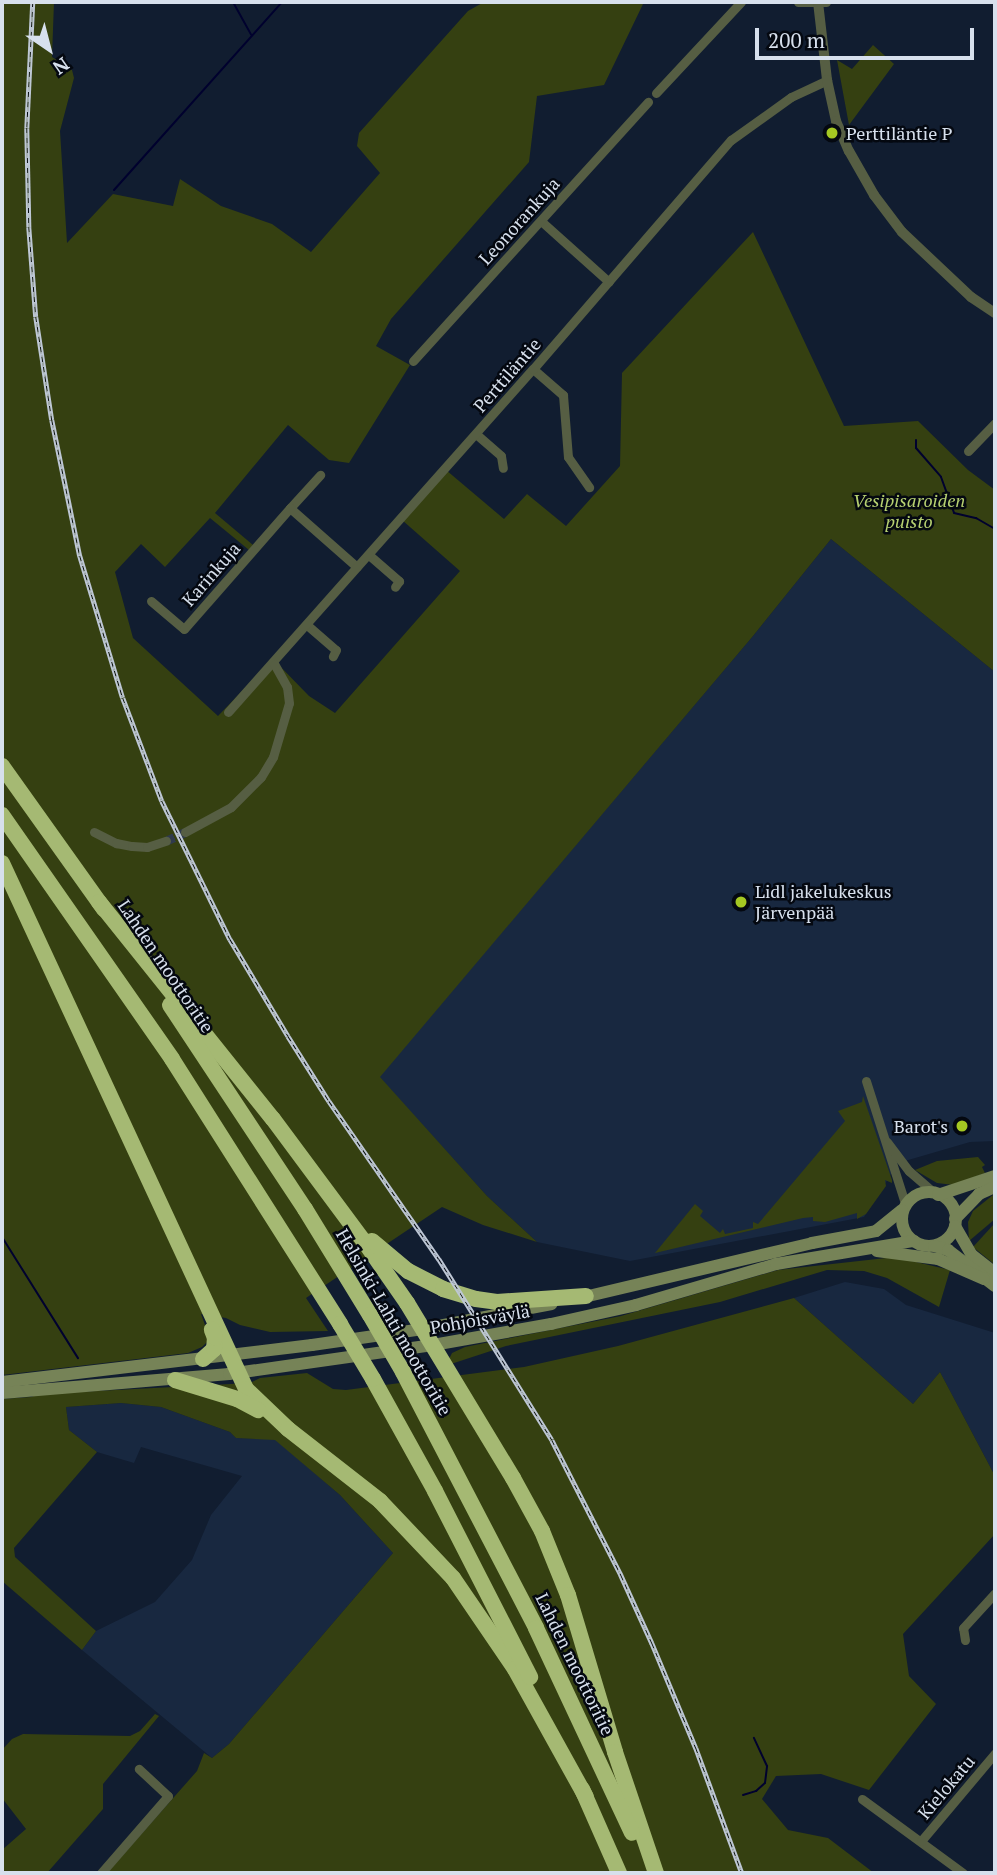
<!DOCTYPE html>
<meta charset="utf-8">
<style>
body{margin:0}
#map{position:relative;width:997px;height:1875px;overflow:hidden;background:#111d30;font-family:"PT Serif",serif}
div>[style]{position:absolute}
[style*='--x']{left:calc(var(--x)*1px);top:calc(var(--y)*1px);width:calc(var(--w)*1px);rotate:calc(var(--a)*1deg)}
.built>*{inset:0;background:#182840}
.green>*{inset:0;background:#354011}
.stream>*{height:2px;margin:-1px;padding:0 1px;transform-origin:1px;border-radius:1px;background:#00012e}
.minor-tunnel>*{height:9px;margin-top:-4.5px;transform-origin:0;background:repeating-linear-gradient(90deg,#2f3a4c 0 9px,transparent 0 13.5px)}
.minor>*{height:9px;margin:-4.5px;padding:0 4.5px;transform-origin:4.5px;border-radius:4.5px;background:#565e43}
.tertiary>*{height:10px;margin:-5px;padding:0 5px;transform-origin:5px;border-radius:5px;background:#565e43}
.secondary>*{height:12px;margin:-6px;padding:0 6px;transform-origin:6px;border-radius:6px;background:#768357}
.secondary>.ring{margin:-6px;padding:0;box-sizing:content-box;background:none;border:12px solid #768357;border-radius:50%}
.motorway>*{height:16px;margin:-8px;padding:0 8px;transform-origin:8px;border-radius:8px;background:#a5b973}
.rail>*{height:4.5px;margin-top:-2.25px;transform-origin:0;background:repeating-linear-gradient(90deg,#040810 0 5px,#bec7d5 0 10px);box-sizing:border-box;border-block:2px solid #bec7d5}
.motorway-bridge>*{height:16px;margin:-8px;padding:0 8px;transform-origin:8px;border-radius:8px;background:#a5b973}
.dots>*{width:19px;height:19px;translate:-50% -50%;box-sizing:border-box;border:4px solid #040810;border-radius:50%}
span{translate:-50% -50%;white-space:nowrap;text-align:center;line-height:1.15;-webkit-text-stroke:5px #040810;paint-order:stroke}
.poi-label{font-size:18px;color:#d7e0ed}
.left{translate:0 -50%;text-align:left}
.right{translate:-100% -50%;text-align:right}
.street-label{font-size:18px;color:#d7e0ed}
.park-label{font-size:18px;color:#b7d171;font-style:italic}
.frame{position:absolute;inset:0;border:4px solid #d7e0ed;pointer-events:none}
.north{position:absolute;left:14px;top:14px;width:70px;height:70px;-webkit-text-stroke:5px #040810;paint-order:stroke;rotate:145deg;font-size:19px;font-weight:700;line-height:28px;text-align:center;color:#d7e0ed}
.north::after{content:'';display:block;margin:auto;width:24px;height:32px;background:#d7e0ed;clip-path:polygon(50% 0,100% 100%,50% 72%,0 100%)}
.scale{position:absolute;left:755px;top:28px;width:219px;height:32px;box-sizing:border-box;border:4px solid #d7e0ed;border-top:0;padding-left:9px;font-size:21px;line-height:24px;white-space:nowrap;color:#d7e0ed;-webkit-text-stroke:5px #040810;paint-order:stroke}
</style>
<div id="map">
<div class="built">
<div style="clip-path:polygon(831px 539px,995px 672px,995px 1141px,970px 1142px,898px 1163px,864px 1217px,630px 1261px,537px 1242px,487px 1196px,379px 1077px,753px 636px)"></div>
<div style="clip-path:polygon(845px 1282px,884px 1289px,906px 1305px,995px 1333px,995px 1476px,940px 1372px,913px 1404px,794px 1298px)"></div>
<div style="clip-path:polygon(121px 1403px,161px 1407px,230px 1432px,236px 1438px,275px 1439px,340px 1495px,393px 1553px,229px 1744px,212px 1758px,82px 1650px,96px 1631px,155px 1602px,192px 1560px,211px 1515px,242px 1476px,141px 1447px,134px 1463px,97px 1452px,69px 1430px,66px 1407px)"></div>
</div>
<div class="green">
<div style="clip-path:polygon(2px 2px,54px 2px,52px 57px,72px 70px,74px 78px,60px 131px,67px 243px,113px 194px,173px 206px,180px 179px,221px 206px,272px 224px,311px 252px,380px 173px,357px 146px,359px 133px,468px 11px,484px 2px,644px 2px,604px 85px,537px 96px,529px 162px,391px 319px,376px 346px,410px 365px,349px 463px,329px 460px,288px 425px,215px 513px,253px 545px,249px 550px,210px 518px,165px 567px,141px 544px,115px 572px,133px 638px,218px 716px,273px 659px,309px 696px,335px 713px,460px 571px,402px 520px,446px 470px,504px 519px,527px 494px,566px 526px,620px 466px,622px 373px,753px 232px,844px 426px,918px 421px,968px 470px,995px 490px,995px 672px,831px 539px,753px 636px,380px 1077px,487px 1196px,537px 1242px,483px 1225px,442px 1207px,306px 1298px,328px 1331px,270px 1332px,240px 1325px,226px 1318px,201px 1314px,209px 1336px,208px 1341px,202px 1347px,188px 1353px,2px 1375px)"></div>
<div style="clip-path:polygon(873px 45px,894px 64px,849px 125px,837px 60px,852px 69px)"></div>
<div style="clip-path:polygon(863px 1096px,892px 1180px,892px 1183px,885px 1180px,886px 1186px,866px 1214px,857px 1219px,857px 1213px,825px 1222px,813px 1221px,813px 1217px,803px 1218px,655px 1253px,695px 1204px,703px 1211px,700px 1216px,720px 1233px,723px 1229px,725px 1234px,753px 1228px,753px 1222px,758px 1224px,845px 1121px,838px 1111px,862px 1102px)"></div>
<div style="clip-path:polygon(978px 1157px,985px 1165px,982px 1167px,985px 1173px,954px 1185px,937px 1183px,915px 1170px,937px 1161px)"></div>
<div style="clip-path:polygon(993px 1195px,995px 1219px,969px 1241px,968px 1222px,973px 1211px)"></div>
<div style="clip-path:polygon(995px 1223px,995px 1262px,994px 1264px,973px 1247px)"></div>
<div style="clip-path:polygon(895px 1257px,950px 1270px,939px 1307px,887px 1278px,864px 1271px,827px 1270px,720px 1302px,506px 1346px,451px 1364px,449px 1359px,452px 1353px,465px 1347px,621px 1316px,778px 1270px)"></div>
<div style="clip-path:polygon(794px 1298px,913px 1404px,940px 1372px,995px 1476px,995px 1534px,903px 1634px,909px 1676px,936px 1704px,869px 1790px,821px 1774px,776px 1776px,762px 1799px,788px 1830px,828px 1838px,874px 1873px,107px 1873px,197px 1771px,204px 1753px,212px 1758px,229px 1744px,393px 1553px,340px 1495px,275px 1440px,236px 1438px,230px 1432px,161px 1407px,121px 1403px,66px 1407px,69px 1430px,97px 1452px,14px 1548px,15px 1557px,96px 1631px,82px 1650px,2px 1581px,2px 1399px,31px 1397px,39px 1394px,250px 1383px,260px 1378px,307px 1373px,333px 1389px,346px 1390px,524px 1367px,618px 1346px)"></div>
<div style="clip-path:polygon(155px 1714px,159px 1716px,103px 1784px,103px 1809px,47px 1873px,2px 1873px,2px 1850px,26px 1829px,2px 1798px,2px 1750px,12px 1739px,23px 1734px,130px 1736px,140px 1731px)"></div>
</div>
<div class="stream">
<div style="--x:233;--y:2;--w:37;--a:61"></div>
<div style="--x:114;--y:190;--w:252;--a:-48.2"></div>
<div style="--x:916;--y:440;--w:8;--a:90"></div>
<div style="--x:916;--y:448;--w:38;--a:49"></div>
<div style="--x:941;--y:477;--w:38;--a:70"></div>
<div style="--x:954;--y:513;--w:23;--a:13"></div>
<div style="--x:976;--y:518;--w:22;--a:30"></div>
<div style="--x:2;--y:1237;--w:143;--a:57.9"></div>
<div style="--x:743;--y:1795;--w:14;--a:-17"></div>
<div style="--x:756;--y:1791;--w:12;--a:-42"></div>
<div style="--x:765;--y:1783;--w:17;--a:-83"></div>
<div style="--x:767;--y:1766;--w:31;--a:-115"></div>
</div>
<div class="minor-tunnel">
<div style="--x:166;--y:841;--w:21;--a:-25"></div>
</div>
<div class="minor">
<div style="--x:798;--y:2;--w:28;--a:0"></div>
<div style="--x:656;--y:93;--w:125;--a:-47"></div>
<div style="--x:541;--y:221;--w:91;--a:41.9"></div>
<div style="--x:413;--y:361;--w:350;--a:-47.8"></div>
<div style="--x:533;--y:369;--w:40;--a:41"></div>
<div style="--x:563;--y:395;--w:62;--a:85.4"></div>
<div style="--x:568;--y:457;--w:37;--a:55"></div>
<div style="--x:476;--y:434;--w:33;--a:41"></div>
<div style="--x:501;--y:456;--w:12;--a:81"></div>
<div style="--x:968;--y:451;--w:39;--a:-46"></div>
<div style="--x:290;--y:508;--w:45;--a:-47.7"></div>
<div style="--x:369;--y:555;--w:40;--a:41"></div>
<div style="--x:399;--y:581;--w:7;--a:124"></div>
<div style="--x:151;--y:601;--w:43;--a:40.3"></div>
<div style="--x:184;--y:629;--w:161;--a:-48.8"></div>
<div style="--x:290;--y:508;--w:89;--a:41.4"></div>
<div style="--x:307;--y:625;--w:38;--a:41"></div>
<div style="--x:336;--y:650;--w:7;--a:117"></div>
<div style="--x:228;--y:712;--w:459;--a:-48.4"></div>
<div style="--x:533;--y:369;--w:303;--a:-49.2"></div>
<div style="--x:731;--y:140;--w:74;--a:-35.6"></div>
<div style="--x:791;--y:97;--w:40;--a:-25"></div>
<div style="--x:94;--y:832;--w:25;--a:27"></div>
<div style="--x:116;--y:843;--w:16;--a:11"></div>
<div style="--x:132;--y:846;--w:15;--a:4"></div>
<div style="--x:147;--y:847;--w:20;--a:-18"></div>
<div style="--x:185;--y:832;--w:52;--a:-28.5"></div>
<div style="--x:231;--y:807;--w:42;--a:-45"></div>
<div style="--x:261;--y:777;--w:23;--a:-59"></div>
<div style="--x:273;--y:757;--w:56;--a:-73.5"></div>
<div style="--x:289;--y:703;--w:16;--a:-97"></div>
<div style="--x:287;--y:687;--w:26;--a:-119"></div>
<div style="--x:866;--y:1081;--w:128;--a:72.3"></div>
<div style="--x:887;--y:1142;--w:36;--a:53"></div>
<div style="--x:909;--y:1171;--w:35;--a:41"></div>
<div style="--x:965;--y:1640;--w:12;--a:-99"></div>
<div style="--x:963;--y:1628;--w:47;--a:-47.6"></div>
<div style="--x:862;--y:1799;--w:125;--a:36.2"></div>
<div style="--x:921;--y:1841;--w:115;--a:-49.9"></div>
<div style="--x:101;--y:1873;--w:102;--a:-49"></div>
<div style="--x:168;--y:1796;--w:40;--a:-137"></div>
</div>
<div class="tertiary">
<div style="--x:818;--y:2;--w:79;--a:83.4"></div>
<div style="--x:827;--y:80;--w:42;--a:77.6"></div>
<div style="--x:836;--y:121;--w:33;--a:67"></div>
<div style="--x:849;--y:151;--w:51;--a:60.4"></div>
<div style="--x:874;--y:195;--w:46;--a:52.9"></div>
<div style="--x:902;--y:232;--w:95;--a:43.3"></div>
<div style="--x:971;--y:297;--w:29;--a:34"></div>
</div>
<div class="secondary">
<div class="ring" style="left:902px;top:1192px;width:42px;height:42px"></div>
<div style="--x:938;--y:1195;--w:60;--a:-18.4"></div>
<div style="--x:955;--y:1219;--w:35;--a:-46"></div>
<div style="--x:979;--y:1194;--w:17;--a:-24"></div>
<div style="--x:955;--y:1226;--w:34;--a:60"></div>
<div style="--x:972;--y:1255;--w:29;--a:38"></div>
<div style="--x:934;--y:1246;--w:15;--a:16"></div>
<div style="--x:948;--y:1250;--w:59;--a:37.5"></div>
<div style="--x:877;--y:1251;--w:62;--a:7.5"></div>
<div style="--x:938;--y:1259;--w:50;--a:23.5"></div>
<div style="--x:580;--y:1298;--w:238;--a:-13.3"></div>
<div style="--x:812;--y:1243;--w:65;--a:-10.6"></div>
<div style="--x:876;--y:1231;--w:33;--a:-39"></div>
<div style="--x:2;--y:1382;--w:312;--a:-6.8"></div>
<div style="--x:312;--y:1345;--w:112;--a:-8.2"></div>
<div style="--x:423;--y:1329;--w:131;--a:-11"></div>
<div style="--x:2;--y:1393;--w:228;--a:-4.8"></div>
<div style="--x:229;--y:1374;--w:206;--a:-8.1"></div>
<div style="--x:433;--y:1345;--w:120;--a:-10.1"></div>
<div style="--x:551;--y:1324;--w:87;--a:-12.6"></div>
<div style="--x:636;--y:1305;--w:146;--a:-16.3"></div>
<div style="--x:776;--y:1264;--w:140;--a:-9.5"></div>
</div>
<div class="motorway">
<div style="--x:2;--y:766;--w:176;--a:54.5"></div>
<div style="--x:2;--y:815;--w:297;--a:55.1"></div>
<div style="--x:172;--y:1059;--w:314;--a:57.6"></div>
<div style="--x:2;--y:863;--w:580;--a:65.11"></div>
<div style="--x:246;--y:1389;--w:58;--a:43.6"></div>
<div style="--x:288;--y:1429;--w:117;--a:38"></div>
<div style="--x:380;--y:1501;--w:106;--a:46.5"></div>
<div style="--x:453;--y:1578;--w:110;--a:55.7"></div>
<div style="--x:515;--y:1669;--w:146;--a:61"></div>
<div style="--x:99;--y:902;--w:278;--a:51.3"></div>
<div style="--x:273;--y:1119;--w:156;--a:53.4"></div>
<div style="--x:366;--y:1244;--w:72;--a:55.2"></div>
<div style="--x:407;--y:1303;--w:205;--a:58.8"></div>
<div style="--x:513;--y:1478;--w:60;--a:61.3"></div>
<div style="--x:542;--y:1531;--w:69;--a:67.9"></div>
<div style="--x:568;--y:1595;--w:164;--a:73.3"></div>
<div style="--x:615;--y:1752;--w:128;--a:71.3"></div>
<div style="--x:170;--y:1005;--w:245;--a:56.5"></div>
<div style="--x:305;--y:1209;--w:124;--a:58.5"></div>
<div style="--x:372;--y:1241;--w:47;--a:39.8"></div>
<div style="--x:408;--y:1271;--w:39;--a:27"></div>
<div style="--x:443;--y:1289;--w:34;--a:17"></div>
<div style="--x:476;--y:1299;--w:21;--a:8"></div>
<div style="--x:497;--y:1302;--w:89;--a:-3.9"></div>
<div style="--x:203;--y:1359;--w:15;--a:-42"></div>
<div style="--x:214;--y:1349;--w:11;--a:-85"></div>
<div style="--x:215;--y:1338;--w:9;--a:-111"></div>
<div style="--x:403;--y:1372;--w:288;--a:62.5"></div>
<div style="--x:536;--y:1628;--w:226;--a:64.9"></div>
<div style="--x:373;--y:1379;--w:128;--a:61"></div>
<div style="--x:435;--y:1491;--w:209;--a:62.9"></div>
<div style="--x:175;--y:1380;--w:65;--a:17"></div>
<div style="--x:237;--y:1399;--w:24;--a:28"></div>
<div style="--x:582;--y:1789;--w:92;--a:66.2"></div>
</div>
<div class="rail">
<div style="--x:33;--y:2;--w:126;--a:92.7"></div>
<div style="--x:27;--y:128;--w:99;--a:88.8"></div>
<div style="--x:29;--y:227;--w:90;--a:85.6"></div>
<div style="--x:36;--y:317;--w:104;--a:81.2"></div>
<div style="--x:52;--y:420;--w:139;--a:78.4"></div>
<div style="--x:80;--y:556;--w:148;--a:73.2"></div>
<div style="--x:123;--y:698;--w:110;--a:69.3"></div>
<div style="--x:162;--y:801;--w:154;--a:63.8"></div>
<div style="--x:230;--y:939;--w:113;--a:59.1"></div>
<div style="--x:288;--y:1036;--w:77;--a:57.8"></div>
<div style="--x:329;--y:1101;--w:193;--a:55.2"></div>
<div style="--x:439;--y:1259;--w:213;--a:58"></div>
<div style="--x:552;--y:1440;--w:152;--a:62.9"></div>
<div style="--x:621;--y:1575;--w:75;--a:65.5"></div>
<div style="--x:652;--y:1643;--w:114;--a:67.3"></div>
<div style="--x:696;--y:1748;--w:133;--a:69.8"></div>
</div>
<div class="motorway-bridge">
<div style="--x:370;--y:1315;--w:66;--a:59.9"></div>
<div style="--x:340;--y:1324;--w:64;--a:59"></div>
</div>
<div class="dots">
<div style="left:832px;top:133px;background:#a5c822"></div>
<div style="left:741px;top:902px;background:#a5c822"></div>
<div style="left:962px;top:1126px;background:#a5c822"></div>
</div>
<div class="poi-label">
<span class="left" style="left:846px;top:133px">Perttiläntie P</span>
<span class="left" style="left:755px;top:902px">Lidl jakelukeskus<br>Järvenpää</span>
<span class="right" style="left:948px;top:1126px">Barot's</span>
</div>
<div class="street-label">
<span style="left:519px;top:221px;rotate:-48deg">Leonorankuja</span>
<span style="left:507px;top:375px;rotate:-49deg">Perttiläntie</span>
<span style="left:211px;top:574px;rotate:-49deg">Karinkuja</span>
<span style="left:166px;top:966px;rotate:56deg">Lahden moottoritie</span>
<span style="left:480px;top:1319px;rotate:-10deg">Pohjoisväylä</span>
<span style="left:394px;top:1322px;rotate:60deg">Helsinki-Lahti moottoritie</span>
<span style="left:575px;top:1664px;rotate:64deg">Lahden moottoritie</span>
<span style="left:946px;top:1787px;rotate:-50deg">Kielokatu</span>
</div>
<div class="park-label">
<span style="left:909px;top:511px">Vesipisaroiden<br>puisto</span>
</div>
<div class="frame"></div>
<div class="north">N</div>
<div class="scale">200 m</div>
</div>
